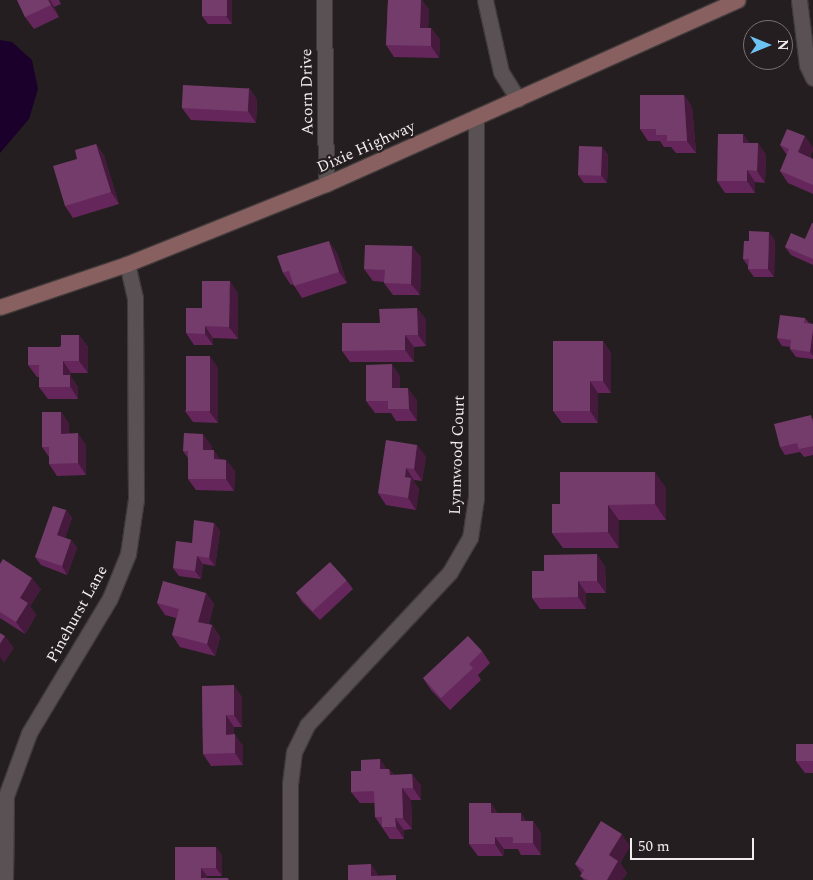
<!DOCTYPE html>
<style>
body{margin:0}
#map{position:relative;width:813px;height:880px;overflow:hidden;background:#251e20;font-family:Spectral,serif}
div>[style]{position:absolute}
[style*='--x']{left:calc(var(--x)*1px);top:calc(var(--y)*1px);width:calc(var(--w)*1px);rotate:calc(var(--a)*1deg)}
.water>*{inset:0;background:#1a002b}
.roads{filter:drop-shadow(1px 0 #403a3b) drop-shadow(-1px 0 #403a3b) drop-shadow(0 1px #403a3b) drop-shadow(0 -1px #403a3b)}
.street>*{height:15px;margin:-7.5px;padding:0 7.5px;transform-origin:7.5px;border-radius:7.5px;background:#595153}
.secondary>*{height:15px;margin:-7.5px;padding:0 7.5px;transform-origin:7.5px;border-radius:7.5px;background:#88605f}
.wall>*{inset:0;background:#65275b}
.shaded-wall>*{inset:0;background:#451a3d}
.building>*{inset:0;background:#743c6b;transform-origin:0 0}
span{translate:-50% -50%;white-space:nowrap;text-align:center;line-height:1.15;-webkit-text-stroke:4.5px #251e20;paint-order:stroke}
.street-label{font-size:16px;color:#f1eced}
.north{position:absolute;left:743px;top:20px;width:50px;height:50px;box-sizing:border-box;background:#251e20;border:1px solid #777072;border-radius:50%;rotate:90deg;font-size:14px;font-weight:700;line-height:20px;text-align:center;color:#f1eced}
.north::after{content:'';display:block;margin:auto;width:18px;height:22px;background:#6cc2f3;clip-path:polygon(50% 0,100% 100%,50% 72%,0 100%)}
.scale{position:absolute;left:630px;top:838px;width:124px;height:22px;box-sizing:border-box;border:2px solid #f1eced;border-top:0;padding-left:6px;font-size:15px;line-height:18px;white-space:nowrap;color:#f1eced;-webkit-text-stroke:4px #251e20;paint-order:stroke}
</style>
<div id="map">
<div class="water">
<div style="clip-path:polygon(0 40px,12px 42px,32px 60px,38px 89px,29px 119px,0 153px)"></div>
</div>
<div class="roads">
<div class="street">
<div style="--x:324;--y:0;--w:184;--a:89.4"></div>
<div style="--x:485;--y:0;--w:74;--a:77.5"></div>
<div style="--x:501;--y:72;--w:32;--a:58"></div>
<div style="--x:799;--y:0;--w:65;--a:83"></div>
<div style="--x:807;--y:65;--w:14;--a:65"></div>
<div style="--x:5;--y:880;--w:84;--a:-89.3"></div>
<div style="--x:6;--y:796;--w:67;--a:-69.9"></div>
<div style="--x:29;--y:733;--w:157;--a:-59"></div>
<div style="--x:110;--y:598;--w:48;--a:-67.8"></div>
<div style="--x:128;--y:554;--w:56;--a:-81.7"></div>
<div style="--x:136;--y:499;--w:201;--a:-90.3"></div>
<div style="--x:135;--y:298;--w:35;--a:-103"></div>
<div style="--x:290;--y:880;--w:96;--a:-90"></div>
<div style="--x:290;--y:784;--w:32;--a:-83"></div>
<div style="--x:294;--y:752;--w:30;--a:-64"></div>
<div style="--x:307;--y:725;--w:209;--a:-46.9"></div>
<div style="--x:450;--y:572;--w:39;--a:-60"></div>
<div style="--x:470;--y:538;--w:40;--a:-81.5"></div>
<div style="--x:476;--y:498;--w:381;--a:-90"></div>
</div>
<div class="secondary">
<div style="--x:0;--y:307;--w:134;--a:-18.7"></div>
<div style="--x:127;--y:264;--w:214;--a:-21.9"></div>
<div style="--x:326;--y:184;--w:451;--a:-24.1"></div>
</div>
</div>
<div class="wall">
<div style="clip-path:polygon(17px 0,59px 0,61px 4px,54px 7px,59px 17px,34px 29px,25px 17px)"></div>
<div style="clip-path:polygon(202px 0,232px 0,232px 24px,208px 24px,202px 16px)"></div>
<div style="clip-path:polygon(388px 0,422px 0,429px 10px,428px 28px,431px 28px,440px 40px,439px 58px,394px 57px,386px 45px)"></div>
<div style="clip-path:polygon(249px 88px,257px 100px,256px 123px,191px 120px,182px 108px)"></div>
<div style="clip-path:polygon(684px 95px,692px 107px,696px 153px,676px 153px,671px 147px,664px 147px,660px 141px,648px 141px,640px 129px)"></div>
<div style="clip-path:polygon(743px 134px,749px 143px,758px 143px,766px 155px,765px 183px,755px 182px,755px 193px,725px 193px,717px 181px)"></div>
<div style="clip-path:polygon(96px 144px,104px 156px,119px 204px,73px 218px,65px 206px,77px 159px)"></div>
<div style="clip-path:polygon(780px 145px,813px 147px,813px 150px,810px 157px,813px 159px,813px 194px,788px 183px,780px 171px,787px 155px)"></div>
<div style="clip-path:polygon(602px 147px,608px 155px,607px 183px,584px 183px,578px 175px)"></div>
<div style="clip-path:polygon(813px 223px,813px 265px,791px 255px,785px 247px,805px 239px)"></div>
<div style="clip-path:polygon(775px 240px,774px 277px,754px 277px,748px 269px,748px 266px,743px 259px,749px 241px)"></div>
<div style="clip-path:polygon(412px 246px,421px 258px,420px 295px,393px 295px,384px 283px,384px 282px,373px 281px,364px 269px)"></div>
<div style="clip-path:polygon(337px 253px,347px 283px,302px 298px,293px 284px,291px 285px,283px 273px)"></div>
<div style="clip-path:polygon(238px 293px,238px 339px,213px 338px,213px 345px,194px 345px,186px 333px,202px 308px)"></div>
<div style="clip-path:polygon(417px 308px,426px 320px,426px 346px,414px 347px,414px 362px,350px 362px,342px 351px,380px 323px)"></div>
<div style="clip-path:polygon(805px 318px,809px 323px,813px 324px,813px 359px,796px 357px,790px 349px,791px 347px,782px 346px,777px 338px)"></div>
<div style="clip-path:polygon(79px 335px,88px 347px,88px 373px,71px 373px,71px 377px,78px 387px,78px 399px,48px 399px,39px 387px,39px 377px,37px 377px,28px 365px)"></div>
<div style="clip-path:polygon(603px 341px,611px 353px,611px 393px,598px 393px,598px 423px,562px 423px,553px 411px)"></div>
<div style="clip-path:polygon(218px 368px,218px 423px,193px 422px,185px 411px)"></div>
<div style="clip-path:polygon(400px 376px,400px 388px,417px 400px,417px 421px,396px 421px,391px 413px,375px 413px,366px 401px)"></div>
<div style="clip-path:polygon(61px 412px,69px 424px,69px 433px,86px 445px,86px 475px,57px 476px,49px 464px,49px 457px,42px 447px)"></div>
<div style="clip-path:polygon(813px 418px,813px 455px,804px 457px,800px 452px,785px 455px,780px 447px)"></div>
<div style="clip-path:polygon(417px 445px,426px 457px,422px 481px,414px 480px,414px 482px,419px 489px,416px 510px,386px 505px,378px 493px)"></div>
<div style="clip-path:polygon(212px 446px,211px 450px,220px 459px,226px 460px,235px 471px,234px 491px,196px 490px,188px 479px,188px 458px,183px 451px)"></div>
<div style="clip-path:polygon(666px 488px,666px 520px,619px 520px,619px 548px,563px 548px,552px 533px,560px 504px)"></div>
<div style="clip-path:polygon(66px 510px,72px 518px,65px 538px,71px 540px,77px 548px,67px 575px,41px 565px,35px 557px)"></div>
<div style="clip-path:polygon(214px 523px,220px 531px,215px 566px,203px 564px,201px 579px,179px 576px,173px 568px,192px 543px)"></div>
<div style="clip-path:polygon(0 564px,41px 589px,30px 606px,36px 615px,25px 634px,0 618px)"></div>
<div style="clip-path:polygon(605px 566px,606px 593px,586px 593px,586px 609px,540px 609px,532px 598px,544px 571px)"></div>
<div style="clip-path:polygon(347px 581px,353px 589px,320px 620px,302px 602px,297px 594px)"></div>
<div style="clip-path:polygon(206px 593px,214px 604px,209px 624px,212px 625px,220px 637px,215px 656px,180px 647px,172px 635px,176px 618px,165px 615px,157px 603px)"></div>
<div style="clip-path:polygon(482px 651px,490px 663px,478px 675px,481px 680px,450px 710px,431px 690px,423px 678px)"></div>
<div style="clip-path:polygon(202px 686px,242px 697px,242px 727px,234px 727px,234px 735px,243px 746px,243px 765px,211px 766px,203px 754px)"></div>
<div style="clip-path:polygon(813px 744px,813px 773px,805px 773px,796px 761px)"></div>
<div style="clip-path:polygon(380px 759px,386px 769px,389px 769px,394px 775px,412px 774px,421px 786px,421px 800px,411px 800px,412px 829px,404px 830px,404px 839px,390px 839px,375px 817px,375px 803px,360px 803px,351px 792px,361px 771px)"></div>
<div style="clip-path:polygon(498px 813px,521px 813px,526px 821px,533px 821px,541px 833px,541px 855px,521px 855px,518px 849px,504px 849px,503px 856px,478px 856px,469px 844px)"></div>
<div style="clip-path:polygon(630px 846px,620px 863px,627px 873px,622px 880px,584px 880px,580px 876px,582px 874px,575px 864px)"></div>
<div style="clip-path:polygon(216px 847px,222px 856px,222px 876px,207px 876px,207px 878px,228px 878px,229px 880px,175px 880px)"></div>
</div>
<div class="shaded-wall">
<div style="clip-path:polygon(48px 0,50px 0,54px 7px,59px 17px,51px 5px)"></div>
<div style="clip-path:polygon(227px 0,232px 0,232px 24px,226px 16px)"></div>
<div style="clip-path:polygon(421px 0,422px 0,429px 10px,428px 40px,420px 28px)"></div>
<div style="clip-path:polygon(431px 28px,440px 40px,439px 58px,431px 46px)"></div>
<div style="clip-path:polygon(249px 88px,257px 100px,256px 123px,248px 111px)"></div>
<div style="clip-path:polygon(684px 95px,692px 107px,696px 153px,687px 141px)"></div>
<div style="clip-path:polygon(743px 134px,752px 146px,743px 143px)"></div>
<div style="clip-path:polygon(805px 136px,813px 147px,813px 150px,806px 164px,798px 152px)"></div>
<div style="clip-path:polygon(758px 143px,766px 155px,765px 183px,757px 171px)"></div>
<div style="clip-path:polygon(96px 144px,104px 156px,119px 204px,111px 192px)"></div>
<div style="clip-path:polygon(602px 147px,608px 155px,607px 183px,601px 175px)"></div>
<div style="clip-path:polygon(747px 170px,755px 182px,755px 193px,747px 181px)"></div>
<div style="clip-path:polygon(769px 232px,775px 240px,774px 277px,768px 269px)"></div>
<div style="clip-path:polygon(329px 241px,337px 253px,347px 283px,339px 272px)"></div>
<div style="clip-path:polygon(412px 246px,421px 258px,420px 295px,411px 284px)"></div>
<div style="clip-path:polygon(230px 281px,238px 293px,238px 339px,229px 327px)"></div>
<div style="clip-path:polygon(417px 308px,426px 320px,426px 346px,418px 335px)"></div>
<div style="clip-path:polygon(205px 326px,213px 338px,213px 345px,205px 334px)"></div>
<div style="clip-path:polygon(813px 329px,813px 356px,810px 352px)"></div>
<div style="clip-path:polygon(79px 335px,88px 347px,88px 373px,79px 361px)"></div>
<div style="clip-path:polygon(405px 335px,414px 347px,414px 362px,405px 350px)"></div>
<div style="clip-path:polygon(603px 341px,611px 353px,611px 393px,603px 381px)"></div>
<div style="clip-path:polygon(210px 356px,218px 368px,218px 423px,209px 411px)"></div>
<div style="clip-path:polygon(63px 361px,71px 373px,71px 377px,78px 387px,78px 399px,63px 375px)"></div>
<div style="clip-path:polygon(392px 364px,400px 376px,400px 400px,392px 388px)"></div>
<div style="clip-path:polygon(590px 381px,598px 393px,598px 423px,590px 411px)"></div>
<div style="clip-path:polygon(408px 388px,417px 400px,417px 421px,409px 409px)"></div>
<div style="clip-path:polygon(61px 412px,69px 424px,70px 445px,61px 434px)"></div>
<div style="clip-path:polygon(78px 433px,86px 445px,86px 475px,78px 463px)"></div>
<div style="clip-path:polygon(203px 434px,212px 446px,211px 461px,203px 450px)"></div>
<div style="clip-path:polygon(417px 445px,426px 457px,422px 481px,414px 469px)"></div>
<div style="clip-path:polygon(214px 450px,222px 462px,214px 459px)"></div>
<div style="clip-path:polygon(226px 460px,235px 471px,234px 491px,226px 479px)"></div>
<div style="clip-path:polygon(406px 468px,414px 480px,414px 482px,419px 489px,416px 510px,408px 498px,405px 477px)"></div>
<div style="clip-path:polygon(655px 472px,666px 488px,666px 520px,655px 504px)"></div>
<div style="clip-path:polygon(608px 505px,619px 520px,619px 548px,608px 532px)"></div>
<div style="clip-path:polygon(66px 510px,72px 518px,63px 543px,57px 535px)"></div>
<div style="clip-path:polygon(214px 523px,220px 531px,215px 566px,209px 558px)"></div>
<div style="clip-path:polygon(71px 540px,77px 548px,67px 575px,62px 566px)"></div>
<div style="clip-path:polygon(597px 554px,605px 566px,606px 593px,597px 581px)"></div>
<div style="clip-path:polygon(197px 556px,203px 564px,201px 579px,195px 571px)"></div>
<div style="clip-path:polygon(32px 578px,41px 589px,30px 606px,36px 615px,25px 634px,16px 622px,20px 598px)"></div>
<div style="clip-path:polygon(578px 581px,586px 593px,586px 609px,578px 597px)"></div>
<div style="clip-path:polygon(206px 593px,214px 604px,207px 633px,198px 622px)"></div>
<div style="clip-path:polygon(212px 625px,220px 637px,215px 656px,207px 644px)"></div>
<div style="clip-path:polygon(5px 636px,14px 648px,4px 663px,0 657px,0 644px)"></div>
<div style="clip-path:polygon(234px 685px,242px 697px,242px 727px,234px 715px)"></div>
<div style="clip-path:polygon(226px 715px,234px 727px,234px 747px,226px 735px)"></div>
<div style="clip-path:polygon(235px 734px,243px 746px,243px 765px,235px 753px)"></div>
<div style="clip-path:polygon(380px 759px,388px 771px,380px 769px)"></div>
<div style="clip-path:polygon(389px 769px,398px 781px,390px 775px)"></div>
<div style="clip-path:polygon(412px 774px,421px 786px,421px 800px,413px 788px)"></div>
<div style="clip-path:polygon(402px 788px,411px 800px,412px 829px,403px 818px)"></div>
<div style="clip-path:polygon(491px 803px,499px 815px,491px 813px)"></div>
<div style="clip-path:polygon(521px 813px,529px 825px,521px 821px)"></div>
<div style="clip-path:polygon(395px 818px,404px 830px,404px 839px,396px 827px)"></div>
<div style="clip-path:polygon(533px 821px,541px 833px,541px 855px,533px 843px)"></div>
<div style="clip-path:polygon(622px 834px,630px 846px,620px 863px,627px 873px,622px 880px,607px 880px,609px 855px)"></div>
<div style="clip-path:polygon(495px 837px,504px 849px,503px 856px,495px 844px)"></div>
<div style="clip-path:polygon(216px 847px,222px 856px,222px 876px,216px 868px)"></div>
<div style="clip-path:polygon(371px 864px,379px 876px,371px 876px)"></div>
<div style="clip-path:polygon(201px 868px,207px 876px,207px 880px,201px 878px)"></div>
</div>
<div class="building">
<div style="clip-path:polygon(17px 0,48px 0,51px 5px,25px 17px)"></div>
<div style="left:202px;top:0;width:25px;height:16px"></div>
<div style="clip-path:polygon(388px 0,421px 0,420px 28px,431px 28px,431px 46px,386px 45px)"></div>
<div style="left:183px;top:85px;width:66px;height:23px;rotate:3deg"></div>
<div style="clip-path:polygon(640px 95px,684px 95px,687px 141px,667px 141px,667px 135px,656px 135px,656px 129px,640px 129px)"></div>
<div style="clip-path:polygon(787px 129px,805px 136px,798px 152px,813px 159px,813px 185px,780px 171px,789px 149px,780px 145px)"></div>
<div style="clip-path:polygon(718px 134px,743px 134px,743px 143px,758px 143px,757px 171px,747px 170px,747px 181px,717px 181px)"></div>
<div style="clip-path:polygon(96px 144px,111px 192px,65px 206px,53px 166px,77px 159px,75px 150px)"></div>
<div style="left:579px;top:146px;width:23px;height:29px;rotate:2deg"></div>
<div style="clip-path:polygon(812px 223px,813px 223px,813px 259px,785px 247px,791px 233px,805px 239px)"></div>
<div style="clip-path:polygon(749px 231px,769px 232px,768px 269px,748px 269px,749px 259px,743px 259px,744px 241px,749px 241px)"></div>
<div style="clip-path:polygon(329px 241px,339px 272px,294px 286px,289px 271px,283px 273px,277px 256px)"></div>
<div style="clip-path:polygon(365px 245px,412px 246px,411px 284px,384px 283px,385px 270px,364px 269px)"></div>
<div style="clip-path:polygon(202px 281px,230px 281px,229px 327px,205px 326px,205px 334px,186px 333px,186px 308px,202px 308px)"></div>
<div style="clip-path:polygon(417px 308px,418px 335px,405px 335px,405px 350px,342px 351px,342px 323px,380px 323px,379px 309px)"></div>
<div style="clip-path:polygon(780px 315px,805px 318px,804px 323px,813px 324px,813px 329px,810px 352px,790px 349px,791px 340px,777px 338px)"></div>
<div style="clip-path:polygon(61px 335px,79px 335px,79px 361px,63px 361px,63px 375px,70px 375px,70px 387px,39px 387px,39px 365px,28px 365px,28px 347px,61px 347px)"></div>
<div style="clip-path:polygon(553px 341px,603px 341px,603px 381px,590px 381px,590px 411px,553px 411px)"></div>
<div style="left:186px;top:356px;width:24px;height:55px"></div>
<div style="clip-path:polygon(392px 364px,392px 388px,408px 388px,409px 409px,388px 409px,388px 401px,366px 401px,366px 365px)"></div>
<div style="clip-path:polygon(42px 412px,61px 412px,61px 434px,78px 433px,78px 463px,49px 464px,49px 447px,42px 447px)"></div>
<div style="clip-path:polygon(811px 415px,813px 423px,813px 446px,799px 449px,797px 443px,780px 447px,774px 424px)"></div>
<div style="clip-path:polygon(184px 433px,203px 434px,203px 450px,214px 450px,214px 459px,226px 460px,226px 479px,188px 479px,188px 451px,183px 451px)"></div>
<div style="clip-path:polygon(386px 440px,417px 445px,414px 469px,406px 468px,405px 477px,411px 478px,408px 498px,378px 493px)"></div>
<div style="clip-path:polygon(560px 472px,655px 472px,655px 504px,608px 505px,608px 532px,552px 533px,552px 504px,560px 504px)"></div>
<div style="clip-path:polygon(53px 506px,66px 510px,57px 535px,71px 540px,62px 566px,35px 557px)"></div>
<div style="clip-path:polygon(194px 520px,214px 523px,209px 558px,197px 556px,195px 571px,173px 568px,176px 541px,192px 543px)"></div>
<div style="clip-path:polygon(597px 554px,597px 581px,578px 581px,578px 597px,532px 598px,532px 571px,544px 571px,544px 555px)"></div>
<div style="clip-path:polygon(3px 559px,32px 578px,20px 598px,28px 603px,16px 622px,0 612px,0 564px)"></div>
<div style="left:330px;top:562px;width:25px;height:46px;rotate:48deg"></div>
<div style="clip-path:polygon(163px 581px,206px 593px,198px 622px,212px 625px,207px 644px,172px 635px,179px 609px,157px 603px)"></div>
<div style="clip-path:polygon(0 633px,5px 636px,0 644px)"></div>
<div style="clip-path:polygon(468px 636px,482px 651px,469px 664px,473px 668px,441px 698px,423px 678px)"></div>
<div style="clip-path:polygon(234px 685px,234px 715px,226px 715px,226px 735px,235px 734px,235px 753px,203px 754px,202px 686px)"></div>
<div style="left:796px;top:744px;width:17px;height:17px"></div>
<div style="clip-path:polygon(380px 759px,380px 769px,389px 769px,390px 775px,412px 774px,413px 788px,402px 788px,403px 818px,395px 818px,396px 827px,382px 827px,382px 817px,375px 817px,374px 791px,351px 792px,351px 771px,361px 771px,361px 760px)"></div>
<div style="clip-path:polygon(469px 803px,491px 803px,491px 813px,521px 813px,521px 821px,533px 821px,533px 843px,513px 843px,513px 837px,495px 837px,495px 844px,469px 844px)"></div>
<div style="clip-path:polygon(601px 821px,622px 834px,609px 855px,618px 861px,607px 880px,588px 880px,580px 876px,584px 870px,575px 864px)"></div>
<div style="clip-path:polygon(175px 847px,216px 847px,216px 868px,201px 868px,201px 878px,228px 878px,228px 880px,175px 880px)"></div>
<div style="clip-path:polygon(371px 864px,371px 876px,396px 875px,396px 880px,348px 880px,348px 865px)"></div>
</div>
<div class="street-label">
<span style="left:307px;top:92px;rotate:-91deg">Acorn Drive</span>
<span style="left:366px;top:147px;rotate:-24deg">Dixie Highway</span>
<span style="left:457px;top:455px;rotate:-88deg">Lynnwood Court</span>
<span style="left:77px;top:614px;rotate:-61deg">Pinehurst Lane</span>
</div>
<div class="north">N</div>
<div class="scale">50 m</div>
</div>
